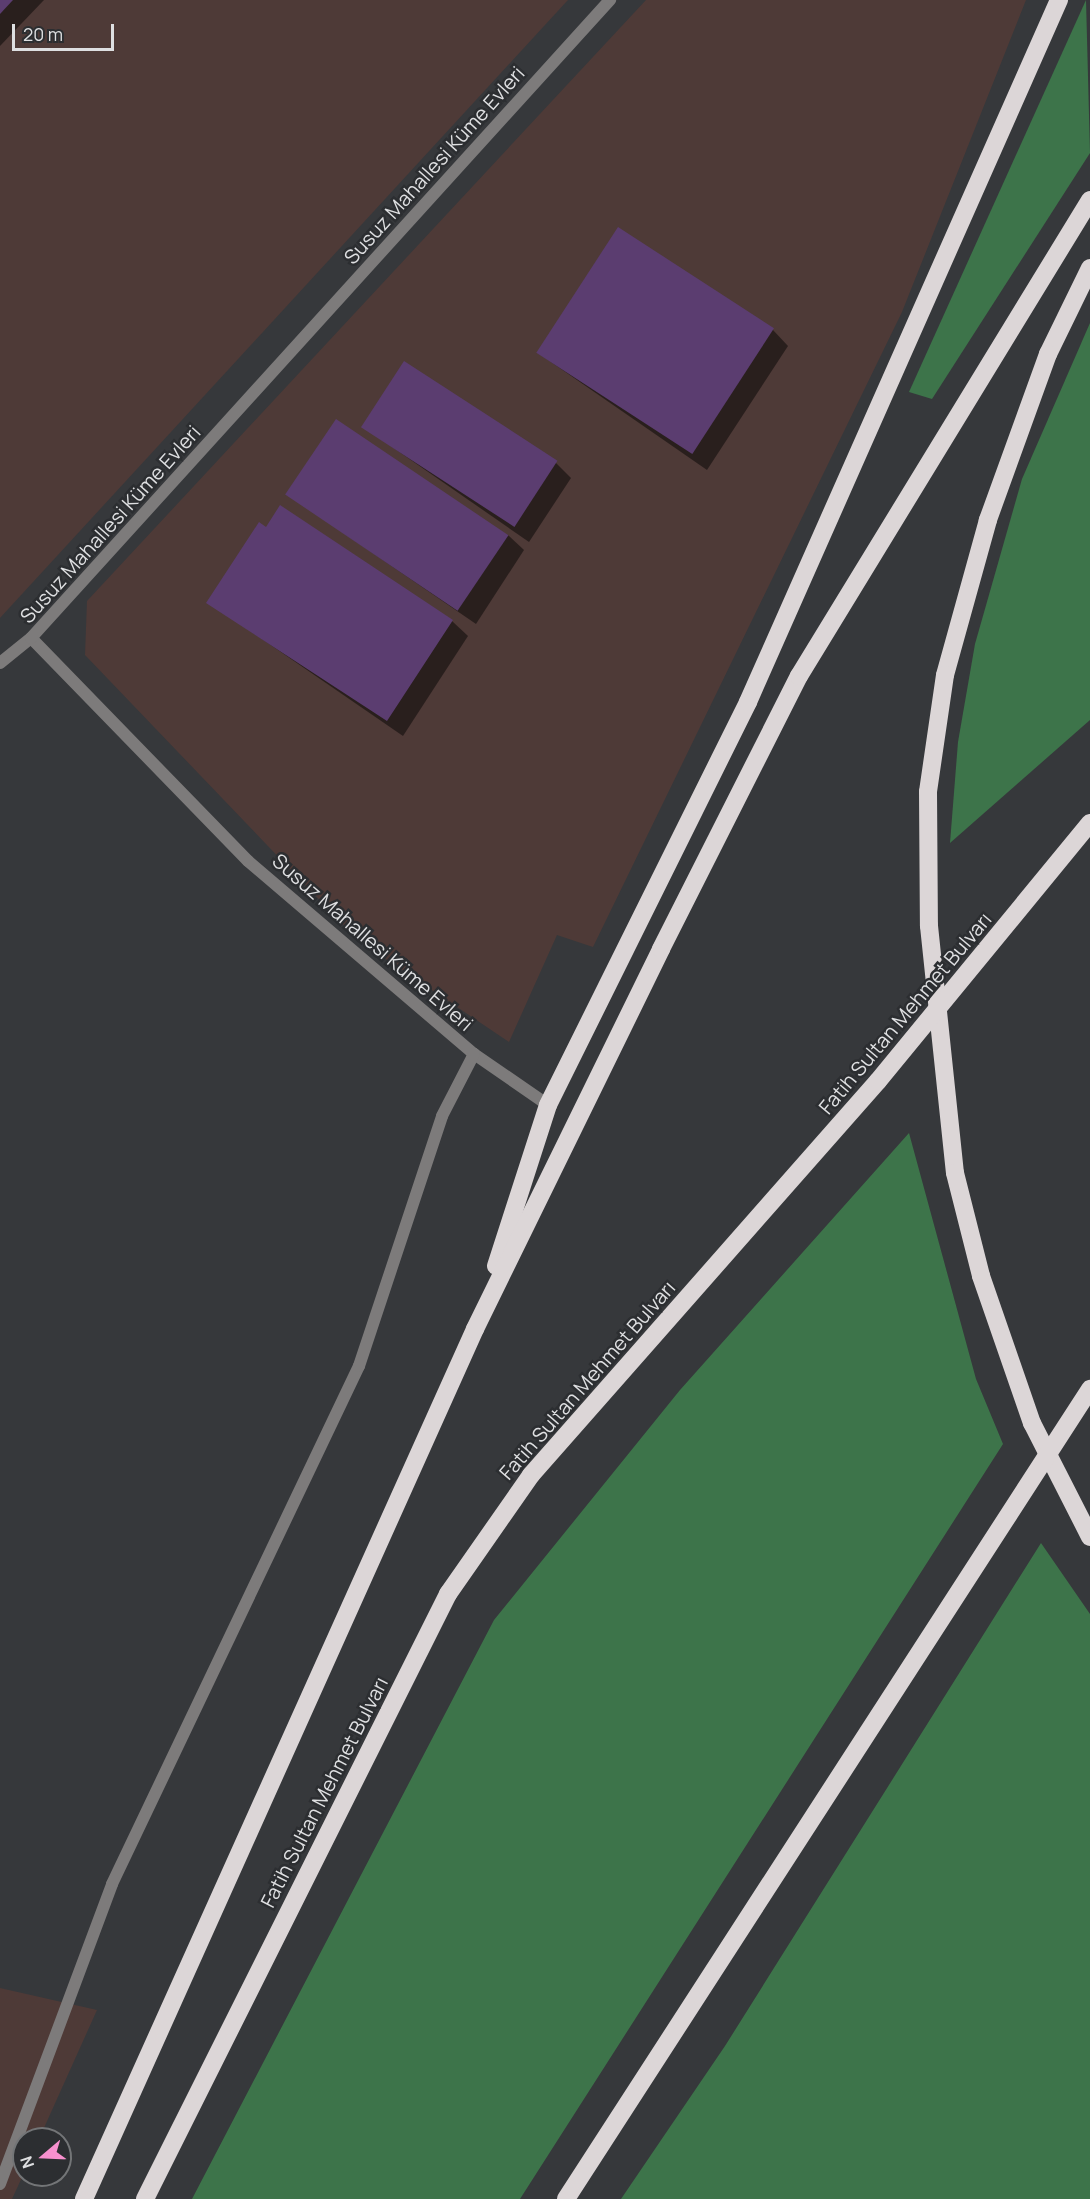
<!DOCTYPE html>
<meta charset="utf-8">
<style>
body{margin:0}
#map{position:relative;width:1090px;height:2199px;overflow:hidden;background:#36383b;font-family:Manrope,sans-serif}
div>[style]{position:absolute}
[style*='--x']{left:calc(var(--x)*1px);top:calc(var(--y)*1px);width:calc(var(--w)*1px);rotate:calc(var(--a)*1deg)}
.industrial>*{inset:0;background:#4e3a37}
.forest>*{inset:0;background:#3d744a}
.shadow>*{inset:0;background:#0007}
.building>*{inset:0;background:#5b3d70;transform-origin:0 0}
.street>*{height:12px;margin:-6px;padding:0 6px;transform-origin:6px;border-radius:6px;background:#7d7b7b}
.highway>*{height:18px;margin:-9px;padding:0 9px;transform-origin:9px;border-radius:9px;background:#dcd6d7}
span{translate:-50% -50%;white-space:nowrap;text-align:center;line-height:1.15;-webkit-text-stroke:5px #2c2e31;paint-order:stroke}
.street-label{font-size:20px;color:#dedfe1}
.north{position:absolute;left:12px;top:2127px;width:60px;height:60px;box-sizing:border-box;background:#2c2e31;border:2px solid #737577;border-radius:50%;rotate:251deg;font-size:16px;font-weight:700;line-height:24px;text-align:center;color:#dedfe1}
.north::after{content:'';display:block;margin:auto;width:21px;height:27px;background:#f790ce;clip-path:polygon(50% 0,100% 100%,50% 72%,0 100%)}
.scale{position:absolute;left:12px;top:24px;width:102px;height:27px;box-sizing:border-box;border:3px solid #dedfe1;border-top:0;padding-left:8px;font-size:18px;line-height:21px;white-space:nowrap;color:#dedfe1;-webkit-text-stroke:4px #2c2e31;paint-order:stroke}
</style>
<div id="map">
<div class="industrial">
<div style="clip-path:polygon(0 0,568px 0,0 618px)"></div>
<div style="clip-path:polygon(646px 0,1026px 0,902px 312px,593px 947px,557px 935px,509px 1042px,359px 941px,85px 655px,87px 601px)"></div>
<div style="clip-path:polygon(0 1988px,97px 2010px,39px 2139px,24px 2139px,24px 2173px,12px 2199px,0 2199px)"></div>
</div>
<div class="forest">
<div style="clip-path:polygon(1086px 0,1090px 153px,932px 399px,909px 392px)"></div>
<div style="clip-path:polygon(1090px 323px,1090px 720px,950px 843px,958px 742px,975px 644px,1022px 479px)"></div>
<div style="clip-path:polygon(909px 1133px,976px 1379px,1003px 1444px,520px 2199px,192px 2199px,494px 1620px,680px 1390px)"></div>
<div style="clip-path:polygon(1041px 1543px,1090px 1614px,1090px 2199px,621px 2199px,725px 2046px)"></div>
</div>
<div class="shadow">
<div style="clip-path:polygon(0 0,44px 0,0 46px)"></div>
<div style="clip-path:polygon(773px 330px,788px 346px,707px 470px,538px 353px)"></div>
<div style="clip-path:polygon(362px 426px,556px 463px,571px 478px,529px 542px)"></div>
<div style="clip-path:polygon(288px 495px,508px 535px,524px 550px,476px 624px)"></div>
<div style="clip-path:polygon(208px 602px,452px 621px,468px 636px,403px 736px)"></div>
</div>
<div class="building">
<div style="clip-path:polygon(0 0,13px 0,0 14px)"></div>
<div style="left:618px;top:227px;width:186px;height:150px;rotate:33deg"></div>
<div style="left:404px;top:361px;width:183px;height:79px;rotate:33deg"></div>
<div style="left:336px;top:419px;width:208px;height:91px;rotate:34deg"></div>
<div style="clip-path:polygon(280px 505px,453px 620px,387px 721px,206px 603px,259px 522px,266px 527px)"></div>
</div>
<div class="street">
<div style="--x:0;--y:663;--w:40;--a:-39"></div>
<div style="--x:548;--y:1105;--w:90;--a:-145.4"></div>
<div style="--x:474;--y:1054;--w:297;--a:-139.5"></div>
<div style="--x:248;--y:861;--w:311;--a:-134.2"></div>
<div style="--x:31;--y:638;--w:862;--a:-47.78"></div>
<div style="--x:0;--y:2184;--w:320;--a:-69.5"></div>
<div style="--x:112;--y:1884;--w:574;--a:-64.51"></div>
<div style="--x:359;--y:1366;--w:263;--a:-71.6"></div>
<div style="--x:442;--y:1116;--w:70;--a:-62.7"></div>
</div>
<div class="highway">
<div style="--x:1090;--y:268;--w:96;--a:116"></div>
<div style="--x:1048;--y:354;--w:177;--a:109.9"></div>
<div style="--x:988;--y:520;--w:161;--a:105.5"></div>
<div style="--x:945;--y:675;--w:118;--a:98.3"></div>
<div style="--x:928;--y:792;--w:134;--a:89.6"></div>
<div style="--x:929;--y:926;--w:248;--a:84"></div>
<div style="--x:955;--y:1173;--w:106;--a:75.8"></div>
<div style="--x:981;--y:1276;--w:156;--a:70.9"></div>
<div style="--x:1032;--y:1423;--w:128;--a:63"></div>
<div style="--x:496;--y:1266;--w:169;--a:-72.1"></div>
<div style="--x:548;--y:1105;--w:450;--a:-63.6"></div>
<div style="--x:748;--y:702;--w:768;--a:-66.11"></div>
<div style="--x:84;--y:2199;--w:954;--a:-65.8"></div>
<div style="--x:475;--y:1329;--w:423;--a:-63.9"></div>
<div style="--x:661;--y:949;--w:306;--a:-63.2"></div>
<div style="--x:799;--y:676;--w:558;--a:-58.56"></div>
<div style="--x:145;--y:2199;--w:677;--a:-63.4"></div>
<div style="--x:448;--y:1594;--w:145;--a:-55.1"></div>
<div style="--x:531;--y:1475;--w:525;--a:-48.63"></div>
<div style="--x:878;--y:1081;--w:334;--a:-50.6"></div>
<div style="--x:566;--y:2199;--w:965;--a:-57.1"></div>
</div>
<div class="street-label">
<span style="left:434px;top:165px;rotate:-48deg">Susuz Mahallesi Küme Evleri</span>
<span style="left:110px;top:524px;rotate:-48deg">Susuz Mahallesi Küme Evleri</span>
<span style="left:373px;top:942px;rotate:41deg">Susuz Mahallesi Küme Evleri</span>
<span style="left:905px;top:1013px;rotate:-50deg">Fatih Sultan Mehmet Bulvarı</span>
<span style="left:587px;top:1380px;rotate:-49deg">Fatih Sultan Mehmet Bulvarı</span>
<span style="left:324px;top:1792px;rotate:-63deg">Fatih Sultan Mehmet Bulvarı</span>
</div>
<div class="north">N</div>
<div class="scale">20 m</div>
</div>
